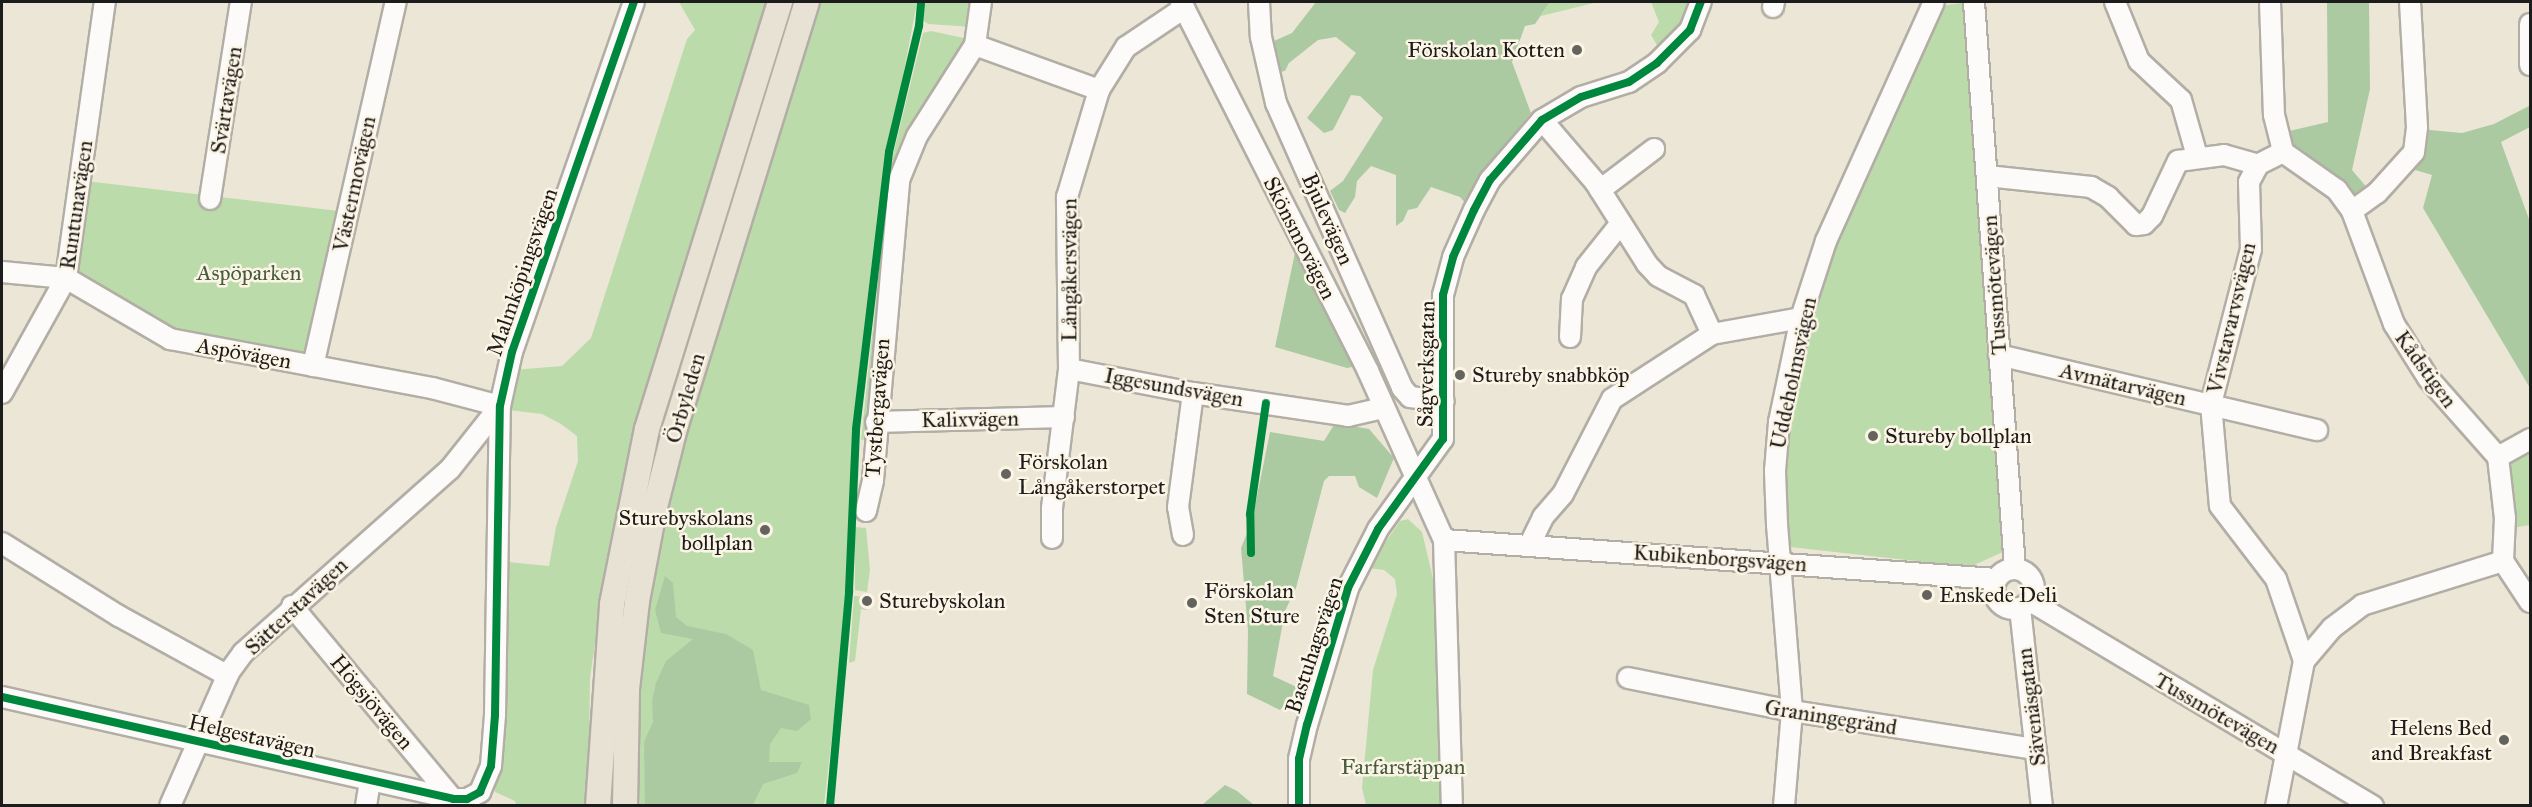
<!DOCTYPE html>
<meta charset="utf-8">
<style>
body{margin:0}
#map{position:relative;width:2532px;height:807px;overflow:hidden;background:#ece6d7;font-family:"IM FELL Great Primer",serif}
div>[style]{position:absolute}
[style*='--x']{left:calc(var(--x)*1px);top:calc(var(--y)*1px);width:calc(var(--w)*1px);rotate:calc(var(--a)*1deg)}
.green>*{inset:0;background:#bcdbab}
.forest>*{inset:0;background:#accaa1}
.roads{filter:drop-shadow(2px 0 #b2aea5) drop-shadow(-2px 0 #b2aea5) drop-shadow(0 2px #b2aea5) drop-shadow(0 -2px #b2aea5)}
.minor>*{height:20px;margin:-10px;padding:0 10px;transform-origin:10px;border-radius:10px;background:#fcfbf9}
.minor>.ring{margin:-10px;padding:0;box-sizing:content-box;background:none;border:20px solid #fcfbf9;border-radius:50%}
.major>*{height:24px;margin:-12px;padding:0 12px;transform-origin:12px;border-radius:12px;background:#e7e2d4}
.cycleway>*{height:8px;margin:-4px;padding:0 4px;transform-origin:4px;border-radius:4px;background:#00873e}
.dots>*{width:16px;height:16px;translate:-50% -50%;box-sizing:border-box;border:3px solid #fcf5e5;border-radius:50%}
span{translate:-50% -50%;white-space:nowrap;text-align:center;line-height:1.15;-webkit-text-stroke:5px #fcf5e5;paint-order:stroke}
.poi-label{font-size:22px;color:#1c1c1c}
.right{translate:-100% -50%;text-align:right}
.left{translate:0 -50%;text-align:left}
.street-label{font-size:22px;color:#1c1c1c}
.park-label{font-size:22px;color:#465c41}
.frame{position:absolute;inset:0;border:3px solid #1c1c1c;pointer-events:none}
</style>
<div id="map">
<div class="green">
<div style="clip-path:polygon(679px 2px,766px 2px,660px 344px,610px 541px,590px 678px,588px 805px,516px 805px,515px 801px,495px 792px,507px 562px,549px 566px,556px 527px,578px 461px,577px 436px,561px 424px,542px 414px,508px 410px,513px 370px,562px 366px,591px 338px,687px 39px,695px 30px)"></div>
<div style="clip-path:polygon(818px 2px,917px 2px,878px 209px,853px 424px,844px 633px,824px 805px,636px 806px,639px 672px,666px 505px)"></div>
<div style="clip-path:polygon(924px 2px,977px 2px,973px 27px,928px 24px,924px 21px)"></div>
<div style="clip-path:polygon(1550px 2px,1598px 2px,1541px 16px)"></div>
<div style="clip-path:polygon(1651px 2px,1694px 2px,1675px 36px,1652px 58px,1649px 55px,1658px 47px,1651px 35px,1659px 22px)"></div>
<div style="clip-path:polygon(1969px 2px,2005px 551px,1970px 567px,1790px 547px,1782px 442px,1802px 345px,1834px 239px,1941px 6px)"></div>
<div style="clip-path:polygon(931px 31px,964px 38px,965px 49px,890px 205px,869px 425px,866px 439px,861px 440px,890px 167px,923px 33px)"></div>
<div style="clip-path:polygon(86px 181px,339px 211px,309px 347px,299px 356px,189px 335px,75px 273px)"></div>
<div style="clip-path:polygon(2530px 448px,2530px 525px,2512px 528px,2507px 465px)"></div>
<div style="clip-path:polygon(1408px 519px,1422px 532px,1437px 595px,1443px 805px,1366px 805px,1362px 788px,1373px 670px,1397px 594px,1395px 579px,1384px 570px,1368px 568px,1400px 521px)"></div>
<div style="clip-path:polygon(855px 527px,866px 528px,870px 570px,867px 592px,855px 590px)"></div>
<div style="clip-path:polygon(854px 596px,868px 597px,867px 610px,861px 609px,855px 661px,849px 663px)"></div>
</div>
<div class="forest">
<div style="clip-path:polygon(1316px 2px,1550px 2px,1535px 24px,1525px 26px,1512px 62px,1531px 113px,1505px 144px,1467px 205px,1460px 197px,1431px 187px,1417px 208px,1408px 210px,1403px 221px,1396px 226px,1396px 175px,1371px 166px,1357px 181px,1355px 197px,1345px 213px,1339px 210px,1330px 191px,1343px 181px,1383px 118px,1360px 96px,1351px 95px,1333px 130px,1324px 133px,1307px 118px,1356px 53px,1336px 37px,1318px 40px,1289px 63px,1285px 71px,1279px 72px,1274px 41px,1292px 33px)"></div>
<div style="clip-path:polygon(2327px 2px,2369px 2px,2370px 89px,2352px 170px,2369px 190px,2357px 197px,2348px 194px,2290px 148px,2285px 132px,2328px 122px)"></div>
<div style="clip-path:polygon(2529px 106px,2530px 127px,2501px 142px,2530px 222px,2530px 388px,2423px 208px,2432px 175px,2405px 167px,2419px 129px,2462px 133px,2494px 124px)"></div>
<div style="clip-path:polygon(1295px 253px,1357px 366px,1347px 368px,1275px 347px)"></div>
<div style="clip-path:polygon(1335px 423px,1369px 429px,1394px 458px,1377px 498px,1359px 487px,1355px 476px,1329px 476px,1324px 481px,1296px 588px,1285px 611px,1273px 676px,1299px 688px,1280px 710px,1247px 694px,1248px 630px,1241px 548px,1252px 521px,1270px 432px,1324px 441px)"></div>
<div style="clip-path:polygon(665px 576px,673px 583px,676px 617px,687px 626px,726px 634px,753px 650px,761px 690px,809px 705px,811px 719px,797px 731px,781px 728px,770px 744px,769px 762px,802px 762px,797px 773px,763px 784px,753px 805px,645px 805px,644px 742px,653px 722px,652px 701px,656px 683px,666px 661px,693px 639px,661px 633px,655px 610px)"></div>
<div style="clip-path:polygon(1225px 785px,1237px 791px,1254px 805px,1202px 805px)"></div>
</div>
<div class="roads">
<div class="minor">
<div style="--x:1181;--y:2;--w:414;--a:63.1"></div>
<div style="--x:1368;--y:371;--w:185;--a:65.8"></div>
<div style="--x:1444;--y:540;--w:266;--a:88.3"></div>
<div style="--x:1259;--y:2;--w:35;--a:87"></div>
<div style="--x:1261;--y:37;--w:68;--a:77.2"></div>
<div style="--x:1276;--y:103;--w:312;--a:66.1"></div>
<div style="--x:1402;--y:388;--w:12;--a:48"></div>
<div style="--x:1410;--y:397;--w:34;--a:7"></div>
<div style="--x:1974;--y:2;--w:568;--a:85.86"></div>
<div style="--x:2115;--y:2;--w:64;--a:67.9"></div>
<div style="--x:2139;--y:61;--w:57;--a:42.9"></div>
<div style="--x:2181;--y:100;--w:58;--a:74.1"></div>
<div style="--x:2270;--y:2;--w:113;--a:88"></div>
<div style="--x:2274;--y:115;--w:38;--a:76"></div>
<div style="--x:2283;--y:152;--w:28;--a:153"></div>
<div style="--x:2258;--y:165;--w:19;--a:118"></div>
<div style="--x:2249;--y:182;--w:67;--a:88.3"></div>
<div style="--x:2251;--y:249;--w:160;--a:104.5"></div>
<div style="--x:2211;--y:404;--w:102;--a:85"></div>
<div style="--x:2220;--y:506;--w:92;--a:52.5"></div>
<div style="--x:2276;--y:579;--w:87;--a:71.1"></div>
<div style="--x:2304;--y:661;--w:148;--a:100.9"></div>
<div style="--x:1773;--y:7;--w:5;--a:-79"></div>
<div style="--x:2530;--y:24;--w:41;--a:90"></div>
<div style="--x:975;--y:45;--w:132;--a:19.9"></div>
<div style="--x:1542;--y:120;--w:82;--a:49.5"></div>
<div style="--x:1595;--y:182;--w:97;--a:57.6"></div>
<div style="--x:1647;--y:264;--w:16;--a:47"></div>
<div style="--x:1658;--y:276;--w:41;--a:27.8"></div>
<div style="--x:1694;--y:295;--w:43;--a:65.2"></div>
<div style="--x:2283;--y:152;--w:66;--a:35.1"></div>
<div style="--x:2337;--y:190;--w:26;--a:54"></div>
<div style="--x:2352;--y:211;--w:121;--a:69.6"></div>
<div style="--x:2394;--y:324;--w:64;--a:57.8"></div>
<div style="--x:2428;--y:378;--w:106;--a:48.5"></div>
<div style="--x:2498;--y:457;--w:61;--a:83.5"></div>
<div style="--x:2505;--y:518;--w:43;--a:92.7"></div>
<div style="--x:2503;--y:561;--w:49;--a:56.6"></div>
<div style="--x:1987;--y:176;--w:105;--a:6"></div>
<div style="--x:2091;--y:187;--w:20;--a:30"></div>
<div style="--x:2108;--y:197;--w:40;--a:45"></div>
<div style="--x:2136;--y:225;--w:8;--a:-7"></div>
<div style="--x:2144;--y:224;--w:11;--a:-45"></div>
<div style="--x:2152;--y:216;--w:61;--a:-64.7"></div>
<div style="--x:2178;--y:161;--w:46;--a:-7.4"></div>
<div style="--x:2224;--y:155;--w:35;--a:16"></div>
<div style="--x:1600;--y:190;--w:68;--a:-37.2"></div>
<div style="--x:210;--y:199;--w:199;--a:-81.1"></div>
<div style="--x:2352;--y:211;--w:31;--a:-36"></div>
<div style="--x:2377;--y:193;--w:55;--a:-47.9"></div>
<div style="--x:2414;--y:152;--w:25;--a:-83"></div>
<div style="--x:2417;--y:127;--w:125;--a:-93.2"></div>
<div style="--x:2;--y:272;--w:64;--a:5.4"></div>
<div style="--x:66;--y:278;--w:121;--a:30.4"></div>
<div style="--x:170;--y:339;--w:267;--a:10.6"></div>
<div style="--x:432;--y:388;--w:70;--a:14.8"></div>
<div style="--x:500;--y:406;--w:80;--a:128.4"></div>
<div style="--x:450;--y:469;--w:277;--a:138.4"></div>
<div style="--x:243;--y:653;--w:24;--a:126"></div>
<div style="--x:229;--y:672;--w:146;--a:113.8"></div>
<div style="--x:1570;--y:337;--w:38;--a:-87"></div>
<div style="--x:1572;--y:299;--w:35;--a:-66"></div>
<div style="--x:1586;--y:267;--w:56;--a:-51.5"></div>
<div style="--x:1999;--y:355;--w:327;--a:13.3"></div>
<div style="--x:313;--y:366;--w:373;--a:-77.2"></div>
<div style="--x:1069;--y:369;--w:126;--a:11"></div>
<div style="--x:1193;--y:393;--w:157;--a:8.4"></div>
<div style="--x:1348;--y:416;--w:37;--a:-13"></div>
<div style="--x:2;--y:393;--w:132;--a:-60.9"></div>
<div style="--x:66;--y:278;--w:279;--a:-82"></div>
<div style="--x:876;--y:422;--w:188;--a:-1.5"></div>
<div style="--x:2498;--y:457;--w:37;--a:-29"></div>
<div style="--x:866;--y:511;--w:32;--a:-77"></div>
<div style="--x:873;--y:480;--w:301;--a:-85"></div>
<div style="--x:899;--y:180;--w:48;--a:-67.8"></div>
<div style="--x:917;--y:136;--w:108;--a:-57.5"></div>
<div style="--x:975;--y:45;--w:43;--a:-82.1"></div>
<div style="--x:1183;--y:535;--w:28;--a:-100"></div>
<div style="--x:1178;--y:507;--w:115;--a:-82.5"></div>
<div style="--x:1052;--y:538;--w:30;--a:-90"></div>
<div style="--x:1052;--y:508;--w:140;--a:-83"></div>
<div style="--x:1069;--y:369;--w:172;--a:-90.7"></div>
<div style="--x:1067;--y:197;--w:112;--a:-73.3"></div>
<div style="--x:1099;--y:90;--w:51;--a:-57.9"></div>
<div style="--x:1126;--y:47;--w:70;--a:-33.9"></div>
<div style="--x:1444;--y:540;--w:553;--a:4.04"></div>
<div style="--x:2;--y:543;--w:138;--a:32"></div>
<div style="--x:119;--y:616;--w:124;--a:28.8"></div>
<div style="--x:1530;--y:544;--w:30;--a:-64"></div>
<div style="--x:1543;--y:517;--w:30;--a:-49"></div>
<div style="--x:1563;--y:494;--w:107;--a:-62.7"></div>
<div style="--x:1612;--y:399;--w:119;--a:-33"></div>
<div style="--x:1712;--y:334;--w:90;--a:-10.2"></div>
<div class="ring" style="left:1994px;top:569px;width:20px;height:20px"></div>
<div style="--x:2030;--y:601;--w:400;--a:30.9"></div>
<div style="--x:292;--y:606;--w:251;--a:50.2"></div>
<div style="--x:2020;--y:608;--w:199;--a:83.7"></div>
<div style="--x:2304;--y:661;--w:43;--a:-49.7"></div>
<div style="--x:2332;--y:628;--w:38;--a:-37"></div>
<div style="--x:2362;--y:605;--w:148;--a:-17.3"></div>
<div style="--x:1628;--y:678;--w:167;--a:11.4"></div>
<div style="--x:1792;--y:711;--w:246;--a:8.9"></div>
<div style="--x:2;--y:697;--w:462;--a:12.7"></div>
<div style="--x:453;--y:799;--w:14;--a:0"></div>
<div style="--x:467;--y:799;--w:15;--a:-28"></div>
<div style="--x:480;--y:792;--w:28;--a:-67"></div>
<div style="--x:491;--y:766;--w:51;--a:-85.5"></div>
<div style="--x:495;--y:715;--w:309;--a:-89.1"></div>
<div style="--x:500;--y:406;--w:55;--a:-77.5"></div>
<div style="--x:512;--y:352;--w:371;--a:-70.8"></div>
<div style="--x:366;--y:806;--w:24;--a:-81"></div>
<div style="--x:1299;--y:806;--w:47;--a:-90"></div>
<div style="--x:1299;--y:759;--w:35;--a:-77"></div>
<div style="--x:1307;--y:725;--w:143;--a:-73.3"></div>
<div style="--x:1348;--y:588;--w:66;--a:-63"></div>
<div style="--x:1378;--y:529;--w:111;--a:-54.2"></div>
<div style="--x:1443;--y:439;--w:144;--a:-90"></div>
<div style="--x:1443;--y:295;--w:39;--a:-75"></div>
<div style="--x:1453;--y:257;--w:51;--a:-65.9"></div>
<div style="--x:1474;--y:210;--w:34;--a:-62"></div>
<div style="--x:1490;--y:180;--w:79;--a:-49.1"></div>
<div style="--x:1542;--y:120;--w:45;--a:-30.5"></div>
<div style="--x:1581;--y:97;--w:50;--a:-17.4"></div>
<div style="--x:1629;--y:82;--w:34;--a:-34"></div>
<div style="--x:1657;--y:63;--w:47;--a:-45"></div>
<div style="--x:1690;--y:30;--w:30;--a:-69"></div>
<div style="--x:1784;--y:806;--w:95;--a:-85.2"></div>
<div style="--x:1792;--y:711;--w:188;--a:-94.6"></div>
<div style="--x:1777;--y:524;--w:53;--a:-92.2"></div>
<div style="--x:1775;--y:471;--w:49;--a:-85.3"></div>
<div style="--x:1779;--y:422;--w:106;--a:-78.1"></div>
<div style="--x:1801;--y:318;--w:81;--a:-72"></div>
<div style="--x:1826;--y:241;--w:262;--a:-65.7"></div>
</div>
<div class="major">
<div style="--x:598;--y:806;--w:202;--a:-86"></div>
<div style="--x:612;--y:604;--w:178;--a:-78.7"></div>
<div style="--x:647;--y:429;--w:447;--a:-72.7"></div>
<div style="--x:625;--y:806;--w:117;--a:-89"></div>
<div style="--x:627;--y:689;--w:89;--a:-83.5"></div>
<div style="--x:637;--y:601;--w:92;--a:-79.3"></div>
<div style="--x:654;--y:511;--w:86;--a:-75.8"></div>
<div style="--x:675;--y:428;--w:446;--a:-72.8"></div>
</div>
</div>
<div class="cycleway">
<div style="--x:1251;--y:553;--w:39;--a:-91"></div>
<div style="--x:1250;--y:514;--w:112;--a:-81.8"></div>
<div style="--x:2;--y:697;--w:462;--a:12.7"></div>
<div style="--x:453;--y:799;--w:14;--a:0"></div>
<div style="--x:467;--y:799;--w:15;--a:-28"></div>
<div style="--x:480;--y:792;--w:28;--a:-67"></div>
<div style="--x:491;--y:766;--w:51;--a:-85.5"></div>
<div style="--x:495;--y:715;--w:309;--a:-89.1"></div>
<div style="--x:500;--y:406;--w:55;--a:-77.5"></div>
<div style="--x:512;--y:352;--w:371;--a:-70.8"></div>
<div style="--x:830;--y:806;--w:216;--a:-84.9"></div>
<div style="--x:849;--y:591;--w:162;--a:-87.5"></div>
<div style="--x:856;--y:429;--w:279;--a:-83.2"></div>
<div style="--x:889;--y:152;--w:130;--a:-76.6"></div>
<div style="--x:919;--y:26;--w:24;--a:-85"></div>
<div style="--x:1299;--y:806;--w:47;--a:-90"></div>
<div style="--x:1299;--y:759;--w:35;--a:-77"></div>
<div style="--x:1307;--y:725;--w:143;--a:-73.3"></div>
<div style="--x:1348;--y:588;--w:66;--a:-63"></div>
<div style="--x:1378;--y:529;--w:111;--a:-54.2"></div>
<div style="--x:1443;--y:439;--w:144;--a:-90"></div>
<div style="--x:1443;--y:295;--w:39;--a:-75"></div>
<div style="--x:1453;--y:257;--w:51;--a:-65.9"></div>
<div style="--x:1474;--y:210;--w:34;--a:-62"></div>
<div style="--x:1490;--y:180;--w:79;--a:-49.1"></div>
<div style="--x:1542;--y:120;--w:45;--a:-30.5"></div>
<div style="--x:1581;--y:97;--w:50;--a:-17.4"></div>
<div style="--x:1629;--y:82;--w:34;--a:-34"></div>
<div style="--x:1657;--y:63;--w:47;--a:-45"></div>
<div style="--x:1690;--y:30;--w:30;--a:-69"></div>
</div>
<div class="dots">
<div style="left:1577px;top:50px;background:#65635d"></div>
<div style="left:1460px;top:375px;background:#65635d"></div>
<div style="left:1873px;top:436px;background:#65635d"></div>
<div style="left:1006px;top:474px;background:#65635d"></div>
<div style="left:765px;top:530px;background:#65635d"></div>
<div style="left:1927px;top:595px;background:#65635d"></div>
<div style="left:867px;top:601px;background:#65635d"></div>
<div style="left:1192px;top:603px;background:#65635d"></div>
<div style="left:2504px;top:740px;background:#65635d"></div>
</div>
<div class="poi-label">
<span class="right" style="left:1565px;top:50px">Förskolan Kotten</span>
<span class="left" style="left:1472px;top:375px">Stureby snabbköp</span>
<span class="left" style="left:1885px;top:436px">Stureby bollplan</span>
<span class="left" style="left:1018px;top:474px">Förskolan<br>Långåkerstorpet</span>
<span class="right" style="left:753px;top:530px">Sturebyskolans<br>bollplan</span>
<span class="left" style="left:1204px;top:603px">Förskolan<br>Sten Sture</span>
<span class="left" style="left:1939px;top:595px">Enskede Deli</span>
<span class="left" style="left:879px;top:601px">Sturebyskolan</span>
<span class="right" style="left:2492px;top:740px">Helens Bed<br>and Breakfast</span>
</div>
<div class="street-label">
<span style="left:226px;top:100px;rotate:-81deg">Svärtavägen</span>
<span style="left:354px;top:184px;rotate:-78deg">Västermovägen</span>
<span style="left:76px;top:205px;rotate:-82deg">Runtunavägen</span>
<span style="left:1328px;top:219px;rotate:66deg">Bjulevägen</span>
<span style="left:1300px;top:238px;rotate:63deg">Skönsmovägen</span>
<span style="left:1069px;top:270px;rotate:-90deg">Långåkersvägen</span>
<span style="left:522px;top:272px;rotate:-71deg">Malmköpingsvägen</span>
<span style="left:1994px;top:285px;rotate:-94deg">Tussmötevägen</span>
<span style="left:2231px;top:318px;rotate:-77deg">Vivstavarvsvägen</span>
<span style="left:244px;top:353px;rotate:10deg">Aspövägen</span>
<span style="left:1426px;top:364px;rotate:-89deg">Sågverksgatan</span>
<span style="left:2426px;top:369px;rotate:54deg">Kådstigen</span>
<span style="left:1793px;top:373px;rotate:-78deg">Uddeholmsvägen</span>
<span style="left:2123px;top:384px;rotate:13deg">Avmätarvägen</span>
<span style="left:1174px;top:387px;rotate:10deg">Iggesundsvägen</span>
<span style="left:685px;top:398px;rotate:-74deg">Örbyleden</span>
<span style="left:877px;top:408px;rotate:-86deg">Tystbergavägen</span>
<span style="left:970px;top:419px;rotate:-1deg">Kalixvägen</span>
<span style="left:1720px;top:558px;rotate:4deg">Kubikenborgsvägen</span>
<span style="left:296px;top:606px;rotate:-43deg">Sätterstavägen</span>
<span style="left:1314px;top:645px;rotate:-72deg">Bastuhagsvägen</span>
<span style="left:372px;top:702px;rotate:50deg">Högsjövägen</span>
<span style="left:2031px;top:707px;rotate:-97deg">Sävenäsgatan</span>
<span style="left:2217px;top:713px;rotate:30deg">Tussmötevägen</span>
<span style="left:1831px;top:717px;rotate:9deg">Graningegränd</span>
<span style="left:252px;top:736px;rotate:13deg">Helgestavägen</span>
</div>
<div class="park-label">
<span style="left:249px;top:273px">Aspöparken</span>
<span style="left:1403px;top:767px">Farfarstäppan</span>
</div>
<div class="frame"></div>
</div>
